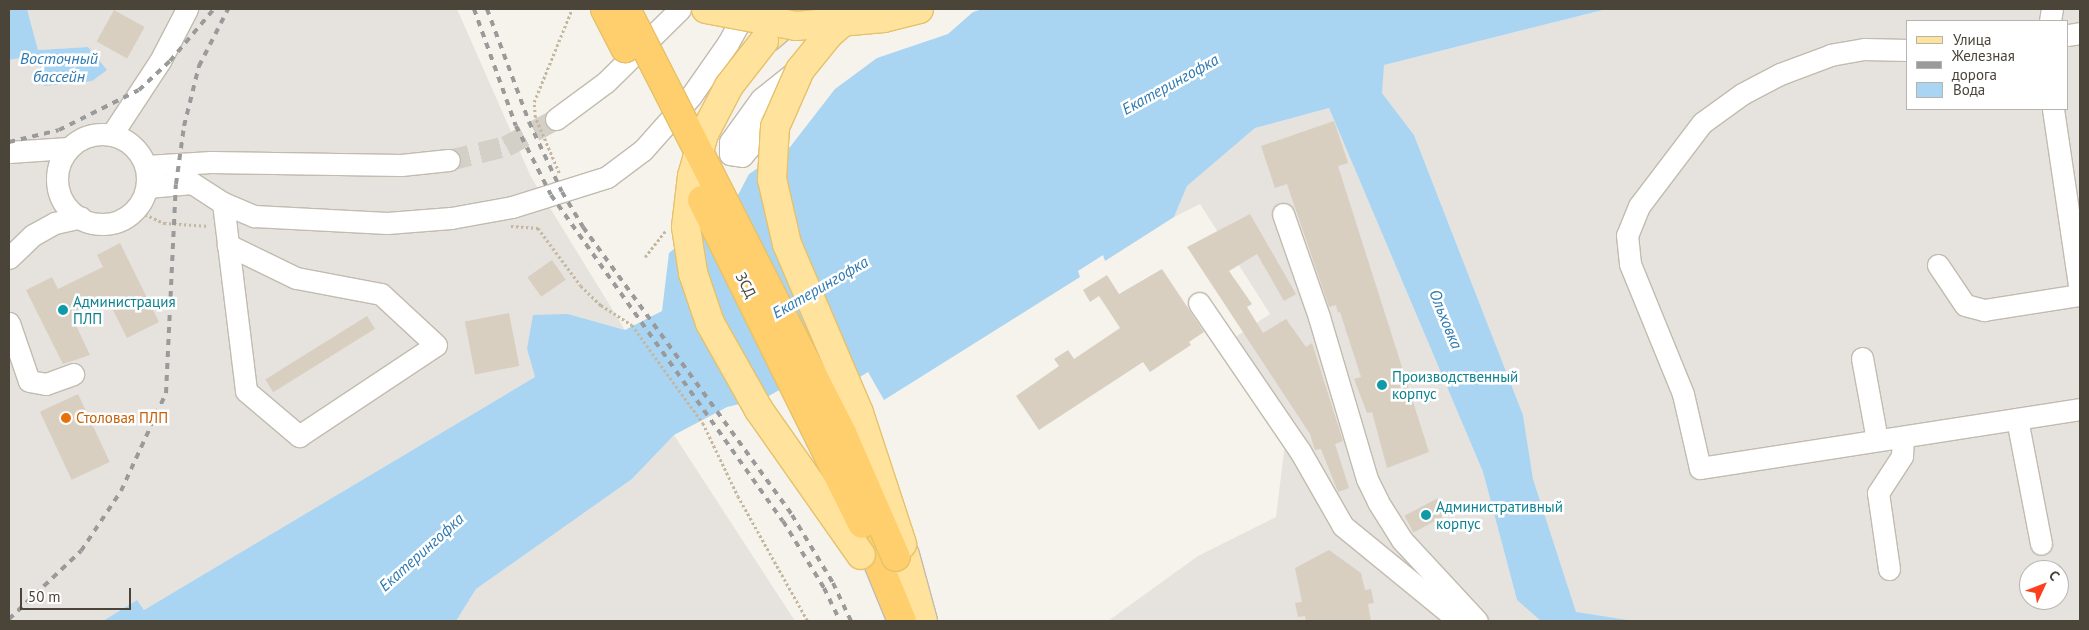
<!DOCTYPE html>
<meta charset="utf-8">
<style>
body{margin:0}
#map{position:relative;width:2089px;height:630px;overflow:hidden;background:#f6f3ec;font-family:"PT Sans",sans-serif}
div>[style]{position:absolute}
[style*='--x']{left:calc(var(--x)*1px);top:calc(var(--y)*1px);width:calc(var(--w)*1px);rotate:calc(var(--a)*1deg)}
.industrial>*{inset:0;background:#e6e2dd}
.water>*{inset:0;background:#a9d4f2}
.building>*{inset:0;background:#d8cfc1;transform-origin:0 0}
.minor-tunnel>*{height:21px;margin-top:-10.5px;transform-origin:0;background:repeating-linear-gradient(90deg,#d4d0c8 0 21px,transparent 0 32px)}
.path>*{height:2.5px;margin-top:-1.25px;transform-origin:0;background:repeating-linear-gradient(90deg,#c4b79f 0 2.5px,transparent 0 5px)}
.roads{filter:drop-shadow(1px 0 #c2bbae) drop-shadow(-1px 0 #c2bbae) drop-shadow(0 1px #c2bbae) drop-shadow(0 -1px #c2bbae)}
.minor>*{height:21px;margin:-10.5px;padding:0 10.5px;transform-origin:10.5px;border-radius:10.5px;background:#fff}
.minor>.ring{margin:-10.5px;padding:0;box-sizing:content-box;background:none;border:21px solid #fff;border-radius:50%}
.major>*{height:28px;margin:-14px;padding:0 14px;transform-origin:14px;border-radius:14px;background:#ffe39c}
.highway>*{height:28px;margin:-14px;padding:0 14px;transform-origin:14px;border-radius:14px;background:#ffcf6e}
.rail>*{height:4px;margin-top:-2px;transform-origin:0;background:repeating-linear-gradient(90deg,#9a9a9a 0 6px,transparent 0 12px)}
.bridges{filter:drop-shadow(1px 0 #e6c16a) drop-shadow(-1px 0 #e6c16a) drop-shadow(0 1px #e6c16a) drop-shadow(0 -1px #e6c16a)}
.major-bridge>*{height:28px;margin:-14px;padding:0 14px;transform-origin:14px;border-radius:14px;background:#ffe39c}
.highway-bridge>*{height:28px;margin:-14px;padding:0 14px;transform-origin:14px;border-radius:14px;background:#ffcf6e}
.dots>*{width:14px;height:14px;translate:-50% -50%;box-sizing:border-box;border:2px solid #fff;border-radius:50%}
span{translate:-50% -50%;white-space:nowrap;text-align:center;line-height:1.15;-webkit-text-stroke:5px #fff;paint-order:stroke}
.street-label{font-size:15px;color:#4b4439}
.culture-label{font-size:15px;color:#0d838f}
.left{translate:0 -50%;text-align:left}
.food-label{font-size:15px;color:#c56008}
.water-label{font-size:16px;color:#2e7ab2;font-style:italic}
.frame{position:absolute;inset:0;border:10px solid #4b4439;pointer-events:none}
.legend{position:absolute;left:1906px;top:20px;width:162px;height:90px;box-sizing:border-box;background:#fff;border:1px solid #b7b4b0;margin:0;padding:6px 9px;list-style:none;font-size:15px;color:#4b4439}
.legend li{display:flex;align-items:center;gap:10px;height:25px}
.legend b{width:25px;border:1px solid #b7b4b0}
.north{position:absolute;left:2019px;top:560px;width:50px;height:50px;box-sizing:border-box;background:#fff;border:1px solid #b7b4b0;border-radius:50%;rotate:47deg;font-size:14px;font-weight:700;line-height:20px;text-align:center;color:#4b4439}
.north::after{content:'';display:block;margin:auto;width:18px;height:22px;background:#fc3f1d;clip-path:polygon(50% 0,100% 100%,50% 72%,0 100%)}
.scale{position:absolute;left:20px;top:588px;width:111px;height:22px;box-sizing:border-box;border:2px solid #4b4439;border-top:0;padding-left:6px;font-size:15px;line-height:18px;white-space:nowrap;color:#4b4439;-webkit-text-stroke:4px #fff;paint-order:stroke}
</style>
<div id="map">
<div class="industrial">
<div style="clip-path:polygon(27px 9px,457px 9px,531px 177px,625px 330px,568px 314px,527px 349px,535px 377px,144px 610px,137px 600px,103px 621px,9px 621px,9px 60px,38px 55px,45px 86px,88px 47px,38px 50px)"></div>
<div style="clip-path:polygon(evenodd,1607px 9px,2080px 9px,2080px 621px,1634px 621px,1576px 613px,1533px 479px,1523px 415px,1414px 135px,1382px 93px,1383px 65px,1607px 9px,1908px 21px,2068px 21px,2068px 109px,1908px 109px,1908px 21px,1607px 9px,2029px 570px,2059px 570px,2059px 600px,2029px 600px,2029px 570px)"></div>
<div style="clip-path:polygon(1329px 108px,1483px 472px,1517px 600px,1541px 621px,1108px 621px,1198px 556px,1276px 517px,1285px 443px,1222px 346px,1270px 314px,1200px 204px,1174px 217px,1187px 186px,1255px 128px)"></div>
<div style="clip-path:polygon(674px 435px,795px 621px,456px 621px,476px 589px,632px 479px)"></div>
</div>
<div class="water">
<div style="clip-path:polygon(9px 9px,27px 9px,38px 50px,88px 47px,107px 70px,92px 81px,44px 86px,38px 55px,9px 60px)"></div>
<div style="clip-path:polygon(983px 9px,1607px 9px,1384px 65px,1382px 93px,1414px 135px,1523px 415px,1533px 479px,1576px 612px,1634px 621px,1541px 621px,1517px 600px,1483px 472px,1329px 108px,1255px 128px,1187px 186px,1174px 217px,1105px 261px,1103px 255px,1078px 271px,1080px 277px,884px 400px,868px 372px,852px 382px,830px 362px,765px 398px,727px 407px,674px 435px,632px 479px,476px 589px,456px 621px,103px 621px,137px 600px,144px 610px,535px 377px,527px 349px,533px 315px,568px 314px,625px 330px,662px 311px,669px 253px,737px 197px,749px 174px,790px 147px,835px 89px,877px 58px,948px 34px,973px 12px)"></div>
</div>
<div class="building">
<div style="left:114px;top:10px;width:35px;height:36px;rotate:29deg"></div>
<div style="clip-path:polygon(1334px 121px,1348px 163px,1338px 166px,1429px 452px,1387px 468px,1372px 412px,1367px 413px,1354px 379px,1361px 377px,1340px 312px,1338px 313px,1336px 305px,1329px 307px,1287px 184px,1275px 188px,1261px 146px)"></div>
<div style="clip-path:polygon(1250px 214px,1296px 294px,1284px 301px,1257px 254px,1229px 271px,1252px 304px,1247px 307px,1263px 333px,1286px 319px,1306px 347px,1312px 343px,1343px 441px,1335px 444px,1349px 488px,1338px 492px,1321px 449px,1315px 450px,1310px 434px,1187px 247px)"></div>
<div style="clip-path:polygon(120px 243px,159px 322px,127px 338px,109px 302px,73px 319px,90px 355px,63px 364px,26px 290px,52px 277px,58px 289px,103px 267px,97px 255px)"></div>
<div style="left:552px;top:260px;width:24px;height:30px;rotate:55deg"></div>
<div style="clip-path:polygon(1162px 269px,1204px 332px,1189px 342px,1191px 345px,1150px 372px,1143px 362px,1039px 430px,1016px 396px,1059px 366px,1054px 359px,1068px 350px,1074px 359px,1120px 328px,1099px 296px,1090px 302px,1083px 290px,1107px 275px,1119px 294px)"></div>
<div style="left:509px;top:313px;width:54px;height:45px;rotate:79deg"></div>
<div style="left:367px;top:316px;width:15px;height:120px;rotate:58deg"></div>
<div style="left:78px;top:394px;width:75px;height:42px;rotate:65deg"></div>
<div style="left:1438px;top:498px;width:19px;height:38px;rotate:62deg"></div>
<div style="clip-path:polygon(1329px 550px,1361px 573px,1365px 590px,1371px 589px,1374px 603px,1368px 604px,1371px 621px,1306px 621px,1305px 616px,1298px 617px,1295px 603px,1302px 602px,1295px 568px)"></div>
</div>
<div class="minor-tunnel">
<div style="--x:449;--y:160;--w:59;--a:-13.8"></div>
<div style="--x:506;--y:146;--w:57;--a:-28.4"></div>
</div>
<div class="path">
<div style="--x:559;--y:173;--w:61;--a:-113.2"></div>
<div style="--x:535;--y:117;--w:15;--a:-94"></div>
<div style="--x:534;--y:102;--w:100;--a:-67.8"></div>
<div style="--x:136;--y:210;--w:31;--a:25"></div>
<div style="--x:164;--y:223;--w:45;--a:3.8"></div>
<div style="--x:511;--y:226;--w:27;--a:4"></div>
<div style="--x:538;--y:228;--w:72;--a:53.4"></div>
<div style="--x:581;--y:286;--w:28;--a:44"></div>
<div style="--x:601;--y:305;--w:37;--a:33"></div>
<div style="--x:632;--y:325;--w:121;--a:54.1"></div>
<div style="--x:703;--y:423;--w:81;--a:64.4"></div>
<div style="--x:738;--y:496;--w:143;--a:60.8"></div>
<div style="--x:645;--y:257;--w:33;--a:-52"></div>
</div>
<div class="roads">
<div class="minor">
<div style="--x:2050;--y:21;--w:12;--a:-81"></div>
<div style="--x:2068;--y:35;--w:12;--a:-9"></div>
<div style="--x:1908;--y:50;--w:44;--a:-178.7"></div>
<div style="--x:1864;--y:49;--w:34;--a:170"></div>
<div style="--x:1831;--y:55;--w:54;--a:159.6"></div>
<div style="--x:1780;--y:74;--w:43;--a:152.2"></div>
<div style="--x:1742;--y:94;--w:49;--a:144.1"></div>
<div style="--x:1702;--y:123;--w:104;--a:127.2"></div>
<div style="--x:1639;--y:206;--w:31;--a:112"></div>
<div style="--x:1627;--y:235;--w:29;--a:84"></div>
<div style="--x:1630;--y:264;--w:140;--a:67.8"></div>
<div style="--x:1683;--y:394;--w:76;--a:77.1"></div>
<div style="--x:1700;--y:468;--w:385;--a:-8.8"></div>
<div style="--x:2053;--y:109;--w:184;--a:81.6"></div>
<div style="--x:779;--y:112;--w:57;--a:130.1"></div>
<div style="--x:742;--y:156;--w:12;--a:-171"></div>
<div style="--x:730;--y:154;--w:12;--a:-90"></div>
<div style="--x:730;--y:142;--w:53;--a:-54.2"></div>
<div style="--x:761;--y:99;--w:51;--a:-38.7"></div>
<div style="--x:556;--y:119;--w:62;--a:-36.5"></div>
<div style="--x:606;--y:82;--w:104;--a:-44.6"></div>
<div class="ring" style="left:57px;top:134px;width:69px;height:69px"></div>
<div style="--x:112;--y:134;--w:87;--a:-56.7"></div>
<div style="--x:160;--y:61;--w:59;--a:-62.6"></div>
<div style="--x:9;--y:152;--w:59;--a:-3.9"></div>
<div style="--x:146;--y:166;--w:65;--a:-3.5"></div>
<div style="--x:211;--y:162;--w:190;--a:0.9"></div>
<div style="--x:401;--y:165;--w:48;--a:-5.9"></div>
<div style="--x:148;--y:187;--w:44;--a:-5.2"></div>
<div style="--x:192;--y:183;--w:37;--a:33"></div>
<div style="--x:223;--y:203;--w:34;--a:23"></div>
<div style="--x:254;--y:216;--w:133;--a:3"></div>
<div style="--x:387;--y:223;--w:64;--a:-4.5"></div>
<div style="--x:451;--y:218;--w:62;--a:-10.2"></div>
<div style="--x:512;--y:207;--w:100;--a:-17.5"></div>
<div style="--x:607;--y:177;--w:45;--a:-36.9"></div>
<div style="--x:643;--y:150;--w:72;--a:-48.4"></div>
<div style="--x:691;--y:96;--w:65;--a:-55.1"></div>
<div style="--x:728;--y:43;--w:39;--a:-61"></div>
<div style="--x:223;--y:203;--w:189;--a:83"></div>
<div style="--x:246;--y:391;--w:70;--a:40.3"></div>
<div style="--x:299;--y:436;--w:164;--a:-33.6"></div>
<div style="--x:436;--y:345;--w:75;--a:-137.2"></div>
<div style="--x:381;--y:294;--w:86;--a:-169.3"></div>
<div style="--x:296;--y:278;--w:76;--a:-154.1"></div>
<div style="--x:1283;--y:214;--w:109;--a:70.7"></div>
<div style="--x:1319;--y:317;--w:169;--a:73.5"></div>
<div style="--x:1367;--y:479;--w:25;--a:64"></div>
<div style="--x:1378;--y:502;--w:45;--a:57.7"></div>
<div style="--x:1402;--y:540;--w:110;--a:47.2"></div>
<div style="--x:9;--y:258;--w:33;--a:-44"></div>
<div style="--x:33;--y:235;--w:25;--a:-29"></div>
<div style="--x:55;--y:223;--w:26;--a:-13"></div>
<div style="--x:1938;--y:265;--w:48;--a:56"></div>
<div style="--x:1965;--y:305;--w:20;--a:15"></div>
<div style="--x:1984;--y:310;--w:97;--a:-8.9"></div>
<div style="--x:1199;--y:303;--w:179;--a:55.7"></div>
<div style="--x:1300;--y:451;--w:86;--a:60.2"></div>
<div style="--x:1343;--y:526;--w:150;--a:39.3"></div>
<div style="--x:9;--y:323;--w:61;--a:71"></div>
<div style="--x:29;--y:381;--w:17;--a:10"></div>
<div style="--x:46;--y:384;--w:29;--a:-20"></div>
<div style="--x:1862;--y:358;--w:83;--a:79.6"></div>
<div style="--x:2017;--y:419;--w:127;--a:79.1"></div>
<div style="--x:1889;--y:569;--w:77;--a:-98.2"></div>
<div style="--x:1878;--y:493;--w:44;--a:-57"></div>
<div style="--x:1902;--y:456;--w:19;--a:-87"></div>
</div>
<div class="major">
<div style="--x:769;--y:37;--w:43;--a:-40.3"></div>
<div style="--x:905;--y:555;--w:68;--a:74.7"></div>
</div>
<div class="highway">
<div style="--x:862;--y:524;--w:105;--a:67.6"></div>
</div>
</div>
<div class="rail">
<div style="--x:474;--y:9;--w:124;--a:70.3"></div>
<div style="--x:516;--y:126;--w:77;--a:63.1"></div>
<div style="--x:551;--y:195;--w:400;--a:54.6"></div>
<div style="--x:783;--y:521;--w:79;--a:58.5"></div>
<div style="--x:824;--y:588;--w:37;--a:64"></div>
<div style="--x:487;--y:9;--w:121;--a:69.6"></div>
<div style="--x:529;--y:122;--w:77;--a:64.8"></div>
<div style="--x:562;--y:192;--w:41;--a:59"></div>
<div style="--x:583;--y:227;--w:356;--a:54"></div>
<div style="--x:792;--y:515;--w:79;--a:58.9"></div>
<div style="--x:833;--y:583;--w:42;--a:64.7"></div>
<div style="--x:9;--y:142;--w:51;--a:-13.5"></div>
<div style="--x:59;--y:130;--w:89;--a:-26.6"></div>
<div style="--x:139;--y:90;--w:42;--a:-43.1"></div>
<div style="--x:170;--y:61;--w:68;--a:-49.8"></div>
<div style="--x:9;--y:619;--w:99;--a:-43.4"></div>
<div style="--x:81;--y:551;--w:72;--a:-56.3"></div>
<div style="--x:121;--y:491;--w:108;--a:-65.3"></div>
<div style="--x:166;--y:393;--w:209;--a:-87.3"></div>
<div style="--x:176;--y:184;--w:59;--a:-82.1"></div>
<div style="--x:184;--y:126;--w:62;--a:-76"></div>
<div style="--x:199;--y:66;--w:64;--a:-63"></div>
</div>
<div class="bridges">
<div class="major-bridge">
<div style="--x:706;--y:9;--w:92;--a:10.7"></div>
<div style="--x:796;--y:26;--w:88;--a:-5.2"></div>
<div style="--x:884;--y:18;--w:36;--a:-14"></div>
<div style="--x:858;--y:9;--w:37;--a:139"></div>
<div style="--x:830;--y:33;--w:48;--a:129"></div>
<div style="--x:800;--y:70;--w:62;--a:113.7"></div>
<div style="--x:775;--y:127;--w:52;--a:93.3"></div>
<div style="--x:772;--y:179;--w:67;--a:77"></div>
<div style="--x:787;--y:244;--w:184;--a:66.9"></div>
<div style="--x:859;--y:413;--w:138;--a:71.8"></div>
<div style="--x:764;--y:41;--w:57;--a:127.9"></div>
<div style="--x:729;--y:86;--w:54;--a:117.5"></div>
<div style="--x:704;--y:134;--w:44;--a:105.9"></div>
<div style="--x:692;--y:176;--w:51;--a:96.7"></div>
<div style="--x:686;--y:227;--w:47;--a:81.3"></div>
<div style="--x:693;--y:273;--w:53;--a:71.2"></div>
<div style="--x:710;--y:323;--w:100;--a:60.6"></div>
<div style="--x:759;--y:410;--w:177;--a:54.9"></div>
</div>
<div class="highway-bridge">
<div style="--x:605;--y:9;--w:44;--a:62.9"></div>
<div style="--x:626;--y:9;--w:476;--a:63"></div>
<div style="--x:842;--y:433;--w:135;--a:66.5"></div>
<div style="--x:702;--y:200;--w:361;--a:63.7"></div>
</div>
</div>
<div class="dots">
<div style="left:63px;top:310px;background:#0f9aa8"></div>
<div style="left:1382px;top:385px;background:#0f9aa8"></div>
<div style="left:66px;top:418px;background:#e8710a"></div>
<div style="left:1426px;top:515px;background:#0f9aa8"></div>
</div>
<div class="street-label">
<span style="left:746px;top:285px;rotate:63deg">ЗСД</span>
</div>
<div class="culture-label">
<span class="left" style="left:73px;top:310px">Администрация<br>ПЛП</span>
<span class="left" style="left:1392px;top:385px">Производственный<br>корпус</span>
<span class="left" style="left:1436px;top:515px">Административный<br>корпус</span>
</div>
<div class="food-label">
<span class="left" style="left:76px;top:418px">Столовая ПЛП</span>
</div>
<div class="water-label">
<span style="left:59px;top:67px">Восточный<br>бассейн</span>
<span style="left:1170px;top:84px;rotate:-29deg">Екатерингофка</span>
<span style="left:820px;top:287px;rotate:-30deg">Екатерингофка</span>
<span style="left:1446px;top:319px;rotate:68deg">Ольховка</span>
<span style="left:421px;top:552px;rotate:-42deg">Екатерингофка</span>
</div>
<div class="frame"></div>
<ul class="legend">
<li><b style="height:6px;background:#ffe39c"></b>Улица</li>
<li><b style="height:6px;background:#9a9a9a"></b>Железная дорога</li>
<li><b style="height:14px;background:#a9d4f2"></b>Вода</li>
</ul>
<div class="north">С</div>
<div class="scale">50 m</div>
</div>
